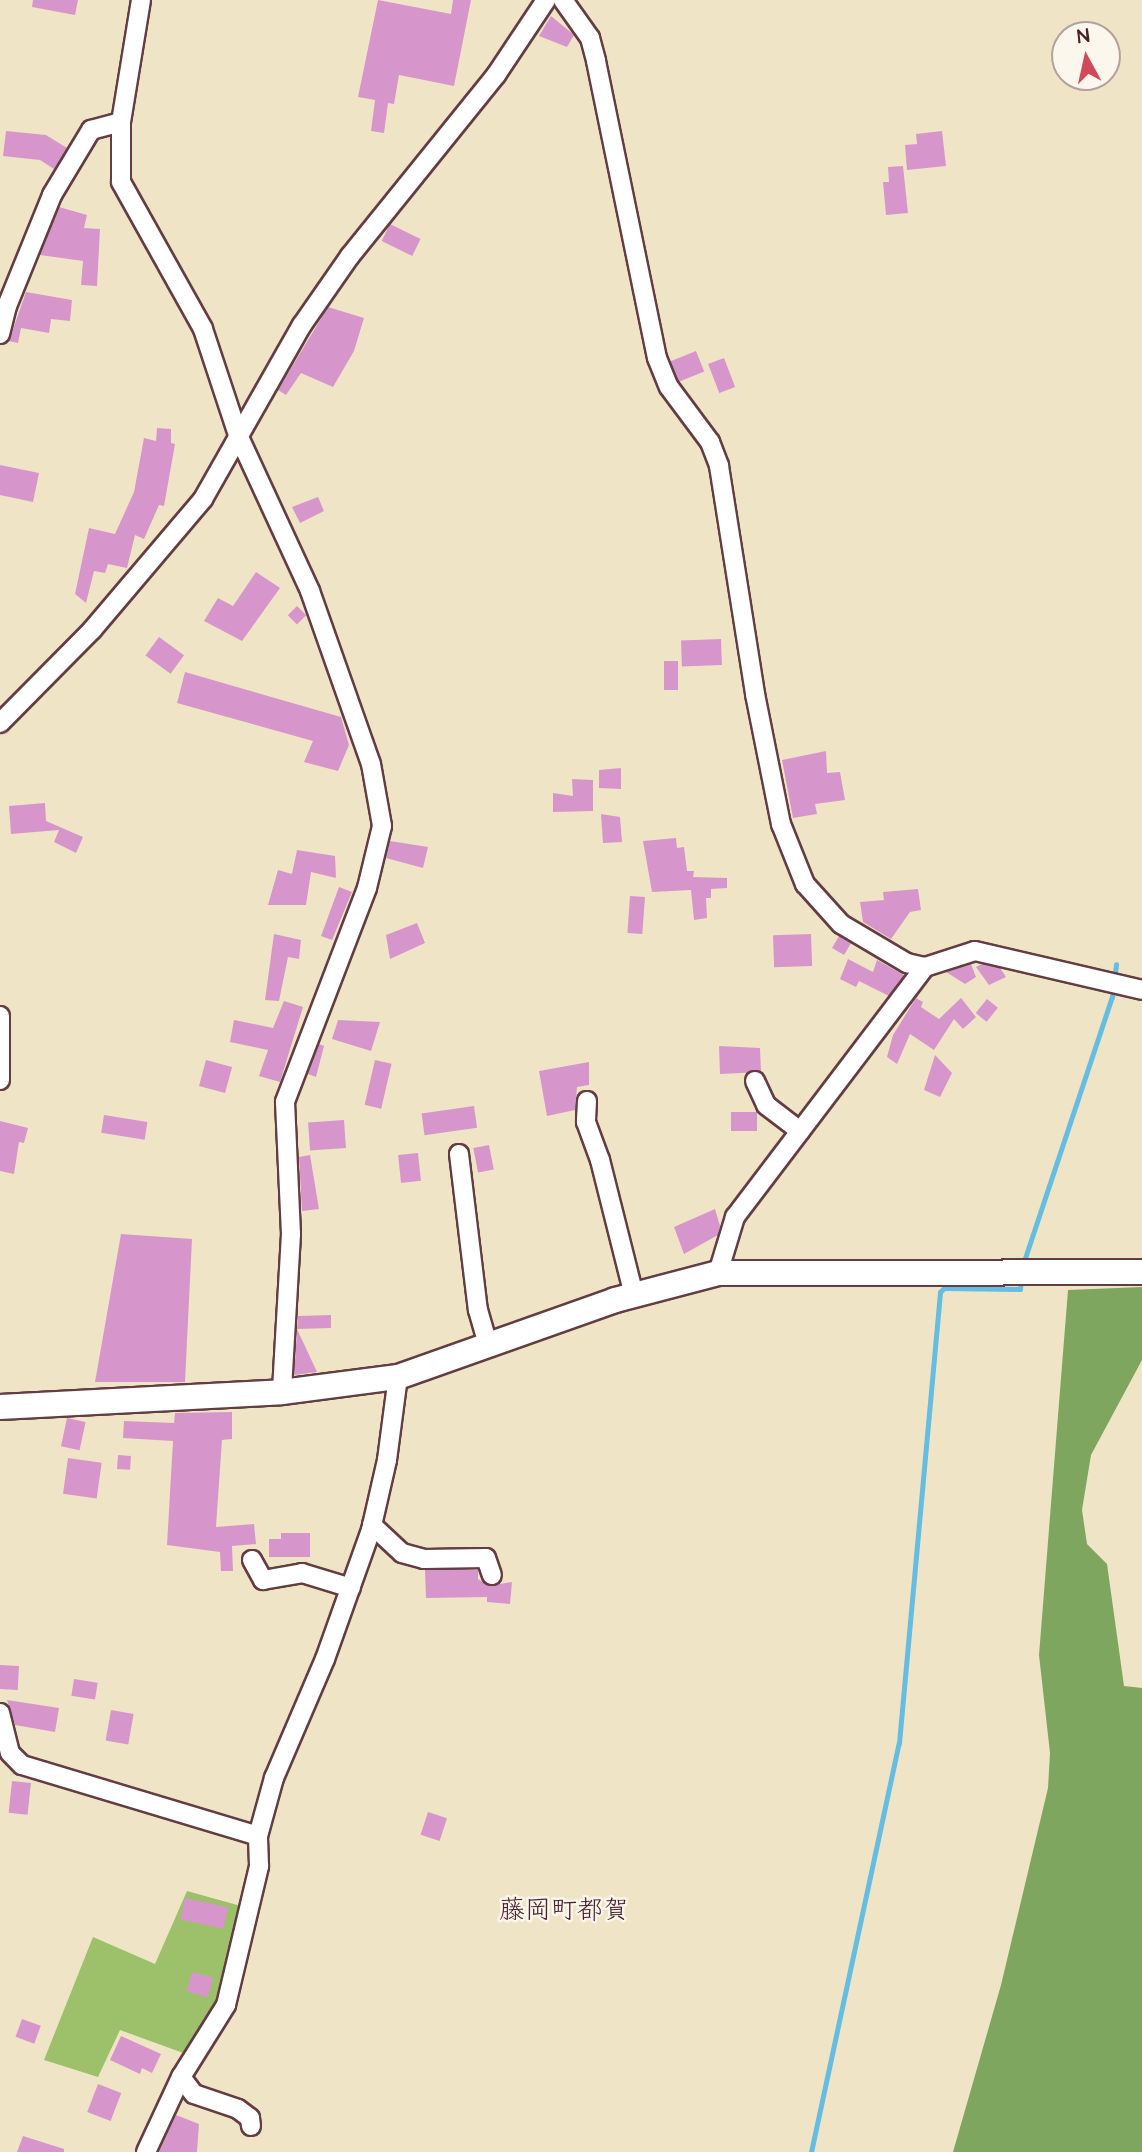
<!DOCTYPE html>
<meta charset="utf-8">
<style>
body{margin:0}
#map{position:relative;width:1142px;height:2152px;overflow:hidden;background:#f0e4c6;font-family:"Architects Daughter","Klee One",sans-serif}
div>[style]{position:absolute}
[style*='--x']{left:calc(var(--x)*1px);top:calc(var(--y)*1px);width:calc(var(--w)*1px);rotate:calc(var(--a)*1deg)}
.green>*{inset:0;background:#9dc06a}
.forest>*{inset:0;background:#7ea65e}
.stream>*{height:5px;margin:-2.5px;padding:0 2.5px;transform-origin:2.5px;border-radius:2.5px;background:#65bde2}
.building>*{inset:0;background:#d796cb;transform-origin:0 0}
.roads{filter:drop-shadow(2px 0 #633d42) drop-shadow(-2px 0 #633d42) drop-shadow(0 2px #633d42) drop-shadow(0 -2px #633d42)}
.street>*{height:18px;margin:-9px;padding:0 9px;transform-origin:9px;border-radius:9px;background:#fff}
.secondary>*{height:24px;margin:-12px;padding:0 12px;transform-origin:12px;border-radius:12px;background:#fff}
span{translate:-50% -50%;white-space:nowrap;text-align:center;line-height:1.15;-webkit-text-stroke:5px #fbf7ec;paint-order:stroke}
.quarter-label{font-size:26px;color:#4a1f2b}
.north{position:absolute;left:1051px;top:21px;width:70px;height:70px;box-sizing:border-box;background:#fbf7ec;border:2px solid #b4a19f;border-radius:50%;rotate:352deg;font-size:19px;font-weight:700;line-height:28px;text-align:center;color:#4a1f2b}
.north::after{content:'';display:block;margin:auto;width:24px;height:32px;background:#d1495b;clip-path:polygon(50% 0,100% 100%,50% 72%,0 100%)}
</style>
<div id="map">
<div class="green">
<div style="clip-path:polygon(187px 1891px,241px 1906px,221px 1997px,186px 2054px,120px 2030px,98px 2077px,44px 2060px,93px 1937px,155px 1964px)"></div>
</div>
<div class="forest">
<div style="clip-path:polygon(1142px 1287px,1142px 1360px,1091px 1455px,1082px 1510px,1087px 1544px,1107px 1564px,1124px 1686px,1142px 1688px,1142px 2152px,953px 2152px,1001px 1985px,1048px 1788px,1050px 1753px,1039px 1655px,1068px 1290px)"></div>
</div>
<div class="stream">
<div style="--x:1023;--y:1264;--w:281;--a:-71.6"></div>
<div style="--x:1112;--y:997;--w:33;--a:-83"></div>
<div style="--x:811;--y:2152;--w:418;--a:-77.9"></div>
<div style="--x:899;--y:1743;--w:453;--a:-84.8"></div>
<div style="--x:940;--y:1292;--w:6;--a:-45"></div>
<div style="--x:944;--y:1288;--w:76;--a:0.8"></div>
<div style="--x:1020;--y:1289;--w:12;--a:-85"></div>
</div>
<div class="building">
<div style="clip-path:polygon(33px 0,78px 0,75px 15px,32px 7px)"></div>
<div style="clip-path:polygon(378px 0,451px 14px,453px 0,471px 0,454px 86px,399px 75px,394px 104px,388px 103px,384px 133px,371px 131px,375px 100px,358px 97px)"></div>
<div style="clip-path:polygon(551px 16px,574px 35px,567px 47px,539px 36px)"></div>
<div style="clip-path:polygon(6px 131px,46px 135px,67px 148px,54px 169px,40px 160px,3px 156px)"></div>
<div style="clip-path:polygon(942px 131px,946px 166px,907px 170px,905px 145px,917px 144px,916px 134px)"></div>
<div style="clip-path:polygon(903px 166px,908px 213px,886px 215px,883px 182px,889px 182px,888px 167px)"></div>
<div style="clip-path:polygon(59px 207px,87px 215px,84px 228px,100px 229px,97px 286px,81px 285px,83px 261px,40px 255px)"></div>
<div style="left:390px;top:224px;width:34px;height:19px;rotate:26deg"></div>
<div style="clip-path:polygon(26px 292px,72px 300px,70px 321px,51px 319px,49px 333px,21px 328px,18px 343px,9px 341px)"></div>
<div style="clip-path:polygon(328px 307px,364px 318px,354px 351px,333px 387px,301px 373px,286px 395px,278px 390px)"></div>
<div style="left:696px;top:351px;width:22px;height:28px;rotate:68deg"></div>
<div style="left:724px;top:358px;width:31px;height:17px;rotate:69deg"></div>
<div style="clip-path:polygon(157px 428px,171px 429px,171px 443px,175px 444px,164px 506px,159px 505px,144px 539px,135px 535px,127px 568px,108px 564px,105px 573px,94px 571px,86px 603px,75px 594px,89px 528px,115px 534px,134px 492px,144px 438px,156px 441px)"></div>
<div style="clip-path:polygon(0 465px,39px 473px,33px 502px,0 495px)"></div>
<div style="clip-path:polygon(318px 497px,324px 511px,300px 523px,292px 507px)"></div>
<div style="clip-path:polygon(256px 572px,280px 588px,242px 641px,204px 621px,218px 598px,233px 606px)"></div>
<div style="left:297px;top:606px;width:13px;height:13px;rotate:45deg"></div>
<div style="left:159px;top:637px;width:31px;height:23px;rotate:36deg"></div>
<div style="left:721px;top:639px;width:26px;height:40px;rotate:88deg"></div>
<div style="left:664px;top:661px;width:14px;height:29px"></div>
<div style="clip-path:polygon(185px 672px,341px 717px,349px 745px,338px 771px,304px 762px,313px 741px,177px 703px)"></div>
<div style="clip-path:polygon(826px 751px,827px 773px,840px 772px,845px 800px,815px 804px,817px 814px,793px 818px,782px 760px)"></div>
<div style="clip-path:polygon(621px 768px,621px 789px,599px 788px,599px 770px)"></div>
<div style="clip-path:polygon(572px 779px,593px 780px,593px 811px,553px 812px,553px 793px,573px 796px)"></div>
<div style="clip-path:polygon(45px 803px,46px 821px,83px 837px,76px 853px,54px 842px,59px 830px,11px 834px,9px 806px)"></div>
<div style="clip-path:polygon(601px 814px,620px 817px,622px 842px,603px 843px)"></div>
<div style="clip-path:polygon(676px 838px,677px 848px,684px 847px,687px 871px,694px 871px,693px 877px,727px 878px,727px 888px,711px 889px,711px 898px,706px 898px,707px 918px,694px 920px,691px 890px,652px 892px,643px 841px)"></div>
<div style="clip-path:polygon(390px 841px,428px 847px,423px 868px,386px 858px)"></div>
<div style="clip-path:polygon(297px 850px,335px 856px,336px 878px,311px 872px,306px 905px,268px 905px,278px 870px,292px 874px)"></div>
<div style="clip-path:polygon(339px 887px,352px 892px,332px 940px,321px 936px)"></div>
<div style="clip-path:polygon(918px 889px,921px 910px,910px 912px,891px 939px,863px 922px,860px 902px,884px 900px,883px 892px)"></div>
<div style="left:630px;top:896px;width:15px;height:37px;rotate:4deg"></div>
<div style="clip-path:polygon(417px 923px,425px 943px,390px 959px,386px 935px)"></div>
<div style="clip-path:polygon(274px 934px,301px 940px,299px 959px,288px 957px,279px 1001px,265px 1000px)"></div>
<div style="left:811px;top:934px;width:32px;height:38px;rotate:88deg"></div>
<div style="left:839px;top:936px;width:14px;height:14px;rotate:30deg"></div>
<div style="clip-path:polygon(848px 959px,873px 972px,877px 960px,904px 975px,889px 996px,859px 981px,856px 987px,840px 979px)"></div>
<div style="clip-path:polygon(971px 964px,976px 977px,965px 984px,946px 972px)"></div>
<div style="clip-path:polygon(982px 964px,1000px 968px,1006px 977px,989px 985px,976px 967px)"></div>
<div style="clip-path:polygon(916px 998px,923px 1002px,921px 1007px,939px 1019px,961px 998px,976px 1017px,963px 1029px,954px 1019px,934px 1050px,910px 1034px,897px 1064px,887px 1057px,893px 1035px)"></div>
<div style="left:987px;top:999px;width:14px;height:18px;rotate:39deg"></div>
<div style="clip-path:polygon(284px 1001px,303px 1007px,280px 1082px,259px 1076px,268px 1050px,230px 1042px,234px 1020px,273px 1028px)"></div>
<div style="clip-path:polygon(338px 1020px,380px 1022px,371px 1051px,332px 1039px)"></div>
<div style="clip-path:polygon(319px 1044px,324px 1046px,316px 1077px,308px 1074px)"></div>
<div style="clip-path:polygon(719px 1046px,760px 1048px,761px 1072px,720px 1074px)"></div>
<div style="clip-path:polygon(935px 1055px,952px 1073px,940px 1097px,924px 1090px)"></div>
<div style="left:206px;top:1060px;width:27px;height:27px;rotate:15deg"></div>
<div style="left:375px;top:1060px;width:17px;height:46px;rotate:13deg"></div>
<div style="clip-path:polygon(589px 1062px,589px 1085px,577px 1087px,575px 1110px,547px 1116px,539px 1071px)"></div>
<div style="left:474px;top:1106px;width:22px;height:53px;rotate:82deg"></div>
<div style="left:731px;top:1112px;width:26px;height:19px"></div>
<div style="left:104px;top:1115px;width:44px;height:18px;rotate:9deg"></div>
<div style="left:344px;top:1120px;width:28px;height:36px;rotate:86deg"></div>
<div style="clip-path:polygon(0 1121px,28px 1128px,24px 1143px,19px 1142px,14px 1174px,0 1171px)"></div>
<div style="left:489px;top:1145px;width:25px;height:16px;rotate:79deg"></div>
<div style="left:418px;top:1153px;width:28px;height:20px;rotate:84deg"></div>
<div style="clip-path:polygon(310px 1155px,319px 1209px,302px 1211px,299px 1157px)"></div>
<div style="clip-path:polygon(715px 1209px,720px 1226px,718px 1235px,684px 1254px,674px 1227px)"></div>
<div style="clip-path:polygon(121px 1234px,192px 1239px,185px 1382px,95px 1382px)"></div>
<div style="clip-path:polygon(331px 1315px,331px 1328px,297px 1329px,317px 1372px,294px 1375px,298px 1316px)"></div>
<div style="clip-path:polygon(232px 1412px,232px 1439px,222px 1440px,216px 1527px,254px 1524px,256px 1544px,232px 1546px,233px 1571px,221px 1571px,220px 1552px,167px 1545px,173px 1441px,123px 1438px,124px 1421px,174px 1423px,175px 1413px)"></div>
<div style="left:67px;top:1418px;width:19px;height:29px;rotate:12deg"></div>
<div style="left:118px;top:1455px;width:13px;height:14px;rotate:4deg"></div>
<div style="left:68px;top:1458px;width:34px;height:36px;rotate:8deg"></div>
<div style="clip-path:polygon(281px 1533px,310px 1533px,310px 1557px,269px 1557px,269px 1539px,281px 1539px)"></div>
<div style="clip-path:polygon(425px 1570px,478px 1570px,478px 1579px,489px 1586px,512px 1582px,510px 1604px,487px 1602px,487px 1597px,426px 1598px)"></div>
<div style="left:0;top:1665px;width:19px;height:24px;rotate:3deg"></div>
<div style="left:74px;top:1679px;width:24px;height:17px;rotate:9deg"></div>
<div style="clip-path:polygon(7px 1700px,59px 1708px,55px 1732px,15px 1725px)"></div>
<div style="left:111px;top:1710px;width:23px;height:31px;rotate:10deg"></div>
<div style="left:12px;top:1781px;width:19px;height:32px;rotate:6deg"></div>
<div style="left:428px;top:1812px;width:20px;height:24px;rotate:18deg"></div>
<div style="left:185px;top:1898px;width:44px;height:22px;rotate:12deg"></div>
<div style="left:192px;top:1972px;width:22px;height:20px;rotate:16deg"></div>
<div style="left:22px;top:2019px;width:20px;height:19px;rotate:20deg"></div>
<div style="clip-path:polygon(121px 2036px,161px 2054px,152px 2073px,142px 2068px,140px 2074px,110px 2060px)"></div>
<div style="left:98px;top:2084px;width:25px;height:30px;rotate:21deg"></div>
<div style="clip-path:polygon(176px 2115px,199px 2124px,197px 2152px,159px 2152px)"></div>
<div style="clip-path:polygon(23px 2136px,64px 2149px,64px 2152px,17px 2152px)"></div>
</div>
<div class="roads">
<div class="street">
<div style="--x:141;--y:0;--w:124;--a:99.3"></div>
<div style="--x:121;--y:122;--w:60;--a:90"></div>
<div style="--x:121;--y:182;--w:168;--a:60.8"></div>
<div style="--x:203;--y:329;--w:112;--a:71.7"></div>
<div style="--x:238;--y:435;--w:172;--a:65.2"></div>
<div style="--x:310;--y:591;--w:183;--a:70.6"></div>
<div style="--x:371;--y:764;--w:63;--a:79.9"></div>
<div style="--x:382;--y:826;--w:64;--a:103.6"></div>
<div style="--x:367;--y:888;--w:229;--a:111"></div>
<div style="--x:285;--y:1102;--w:132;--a:87.4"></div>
<div style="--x:291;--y:1234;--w:158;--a:93.3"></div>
<div style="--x:563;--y:0;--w:47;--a:54.6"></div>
<div style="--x:590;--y:38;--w:24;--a:75"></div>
<div style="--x:596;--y:61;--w:303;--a:78.4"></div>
<div style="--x:657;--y:358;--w:31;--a:68"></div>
<div style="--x:669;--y:387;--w:69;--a:53.3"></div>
<div style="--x:710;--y:442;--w:26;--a:69"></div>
<div style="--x:719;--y:466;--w:231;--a:81"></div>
<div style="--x:755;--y:694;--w:133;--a:78.7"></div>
<div style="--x:781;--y:824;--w:65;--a:68.2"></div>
<div style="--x:805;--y:884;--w:54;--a:48"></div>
<div style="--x:841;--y:924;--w:77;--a:30.6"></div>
<div style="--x:907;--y:963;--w:18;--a:13"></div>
<div style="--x:925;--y:967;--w:52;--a:-17.7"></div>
<div style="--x:975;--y:951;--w:171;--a:13.1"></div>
<div style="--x:0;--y:334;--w:29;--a:-76"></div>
<div style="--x:7;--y:306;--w:120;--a:-67.9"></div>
<div style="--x:52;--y:195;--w:76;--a:-59"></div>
<div style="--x:91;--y:130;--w:31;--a:-15"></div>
<div style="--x:0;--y:723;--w:131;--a:-45.3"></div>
<div style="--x:92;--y:630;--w:172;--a:-49.7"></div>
<div style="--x:203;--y:499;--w:200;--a:-60.4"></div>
<div style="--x:302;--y:325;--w:84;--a:-55.2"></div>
<div style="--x:350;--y:256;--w:233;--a:-51.1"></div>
<div style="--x:496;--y:75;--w:90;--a:-56.3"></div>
<div style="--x:0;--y:1016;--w:64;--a:90"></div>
<div style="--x:755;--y:1081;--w:26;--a:65"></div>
<div style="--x:766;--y:1105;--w:43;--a:37.4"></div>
<div style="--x:587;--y:1101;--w:21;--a:93"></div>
<div style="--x:586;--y:1122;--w:40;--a:69.8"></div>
<div style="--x:600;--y:1160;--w:139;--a:75.9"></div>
<div style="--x:459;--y:1154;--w:157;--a:83.1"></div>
<div style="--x:478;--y:1310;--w:36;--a:74"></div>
<div style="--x:718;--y:1273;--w:59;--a:-73.1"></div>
<div style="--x:735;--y:1217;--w:314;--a:-52.8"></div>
<div style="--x:372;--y:1525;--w:41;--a:43"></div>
<div style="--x:402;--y:1553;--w:23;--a:15"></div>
<div style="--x:424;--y:1559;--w:62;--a:-0.9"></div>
<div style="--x:486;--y:1558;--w:18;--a:71"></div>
<div style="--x:252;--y:1560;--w:23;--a:61"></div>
<div style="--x:263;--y:1580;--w:40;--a:-10"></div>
<div style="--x:302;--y:1573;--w:51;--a:17"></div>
<div style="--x:0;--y:1713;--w:41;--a:76"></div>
<div style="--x:10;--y:1753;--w:17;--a:45"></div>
<div style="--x:22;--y:1765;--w:246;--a:16.7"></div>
<div style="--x:181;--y:2077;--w:21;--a:53"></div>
<div style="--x:194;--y:2094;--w:46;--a:18.8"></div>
<div style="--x:238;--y:2109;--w:15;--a:37"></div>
<div style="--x:250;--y:2118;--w:8;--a:83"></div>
<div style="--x:146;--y:2152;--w:83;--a:-65"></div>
<div style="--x:181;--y:2077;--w:85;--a:-58"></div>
<div style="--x:226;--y:2005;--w:143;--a:-76.6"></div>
<div style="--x:259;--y:1866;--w:30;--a:-92"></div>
<div style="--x:258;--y:1836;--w:60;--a:-74.6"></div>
<div style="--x:274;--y:1778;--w:129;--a:-66.8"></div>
<div style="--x:325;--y:1659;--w:137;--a:-70.4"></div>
<div style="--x:371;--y:1530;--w:72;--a:-77.1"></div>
<div style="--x:387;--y:1460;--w:84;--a:-82.5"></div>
</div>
<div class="secondary">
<div style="--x:0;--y:1407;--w:282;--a:-3"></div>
<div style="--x:282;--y:1392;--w:117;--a:-7.4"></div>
<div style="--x:398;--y:1377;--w:230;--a:-19.5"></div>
<div style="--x:615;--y:1300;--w:106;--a:-14.7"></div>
<div style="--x:718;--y:1273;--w:424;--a:-0.1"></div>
</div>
</div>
<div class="quarter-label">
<span style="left:564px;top:1911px">藤岡町都賀</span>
</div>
<div class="north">N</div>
</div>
